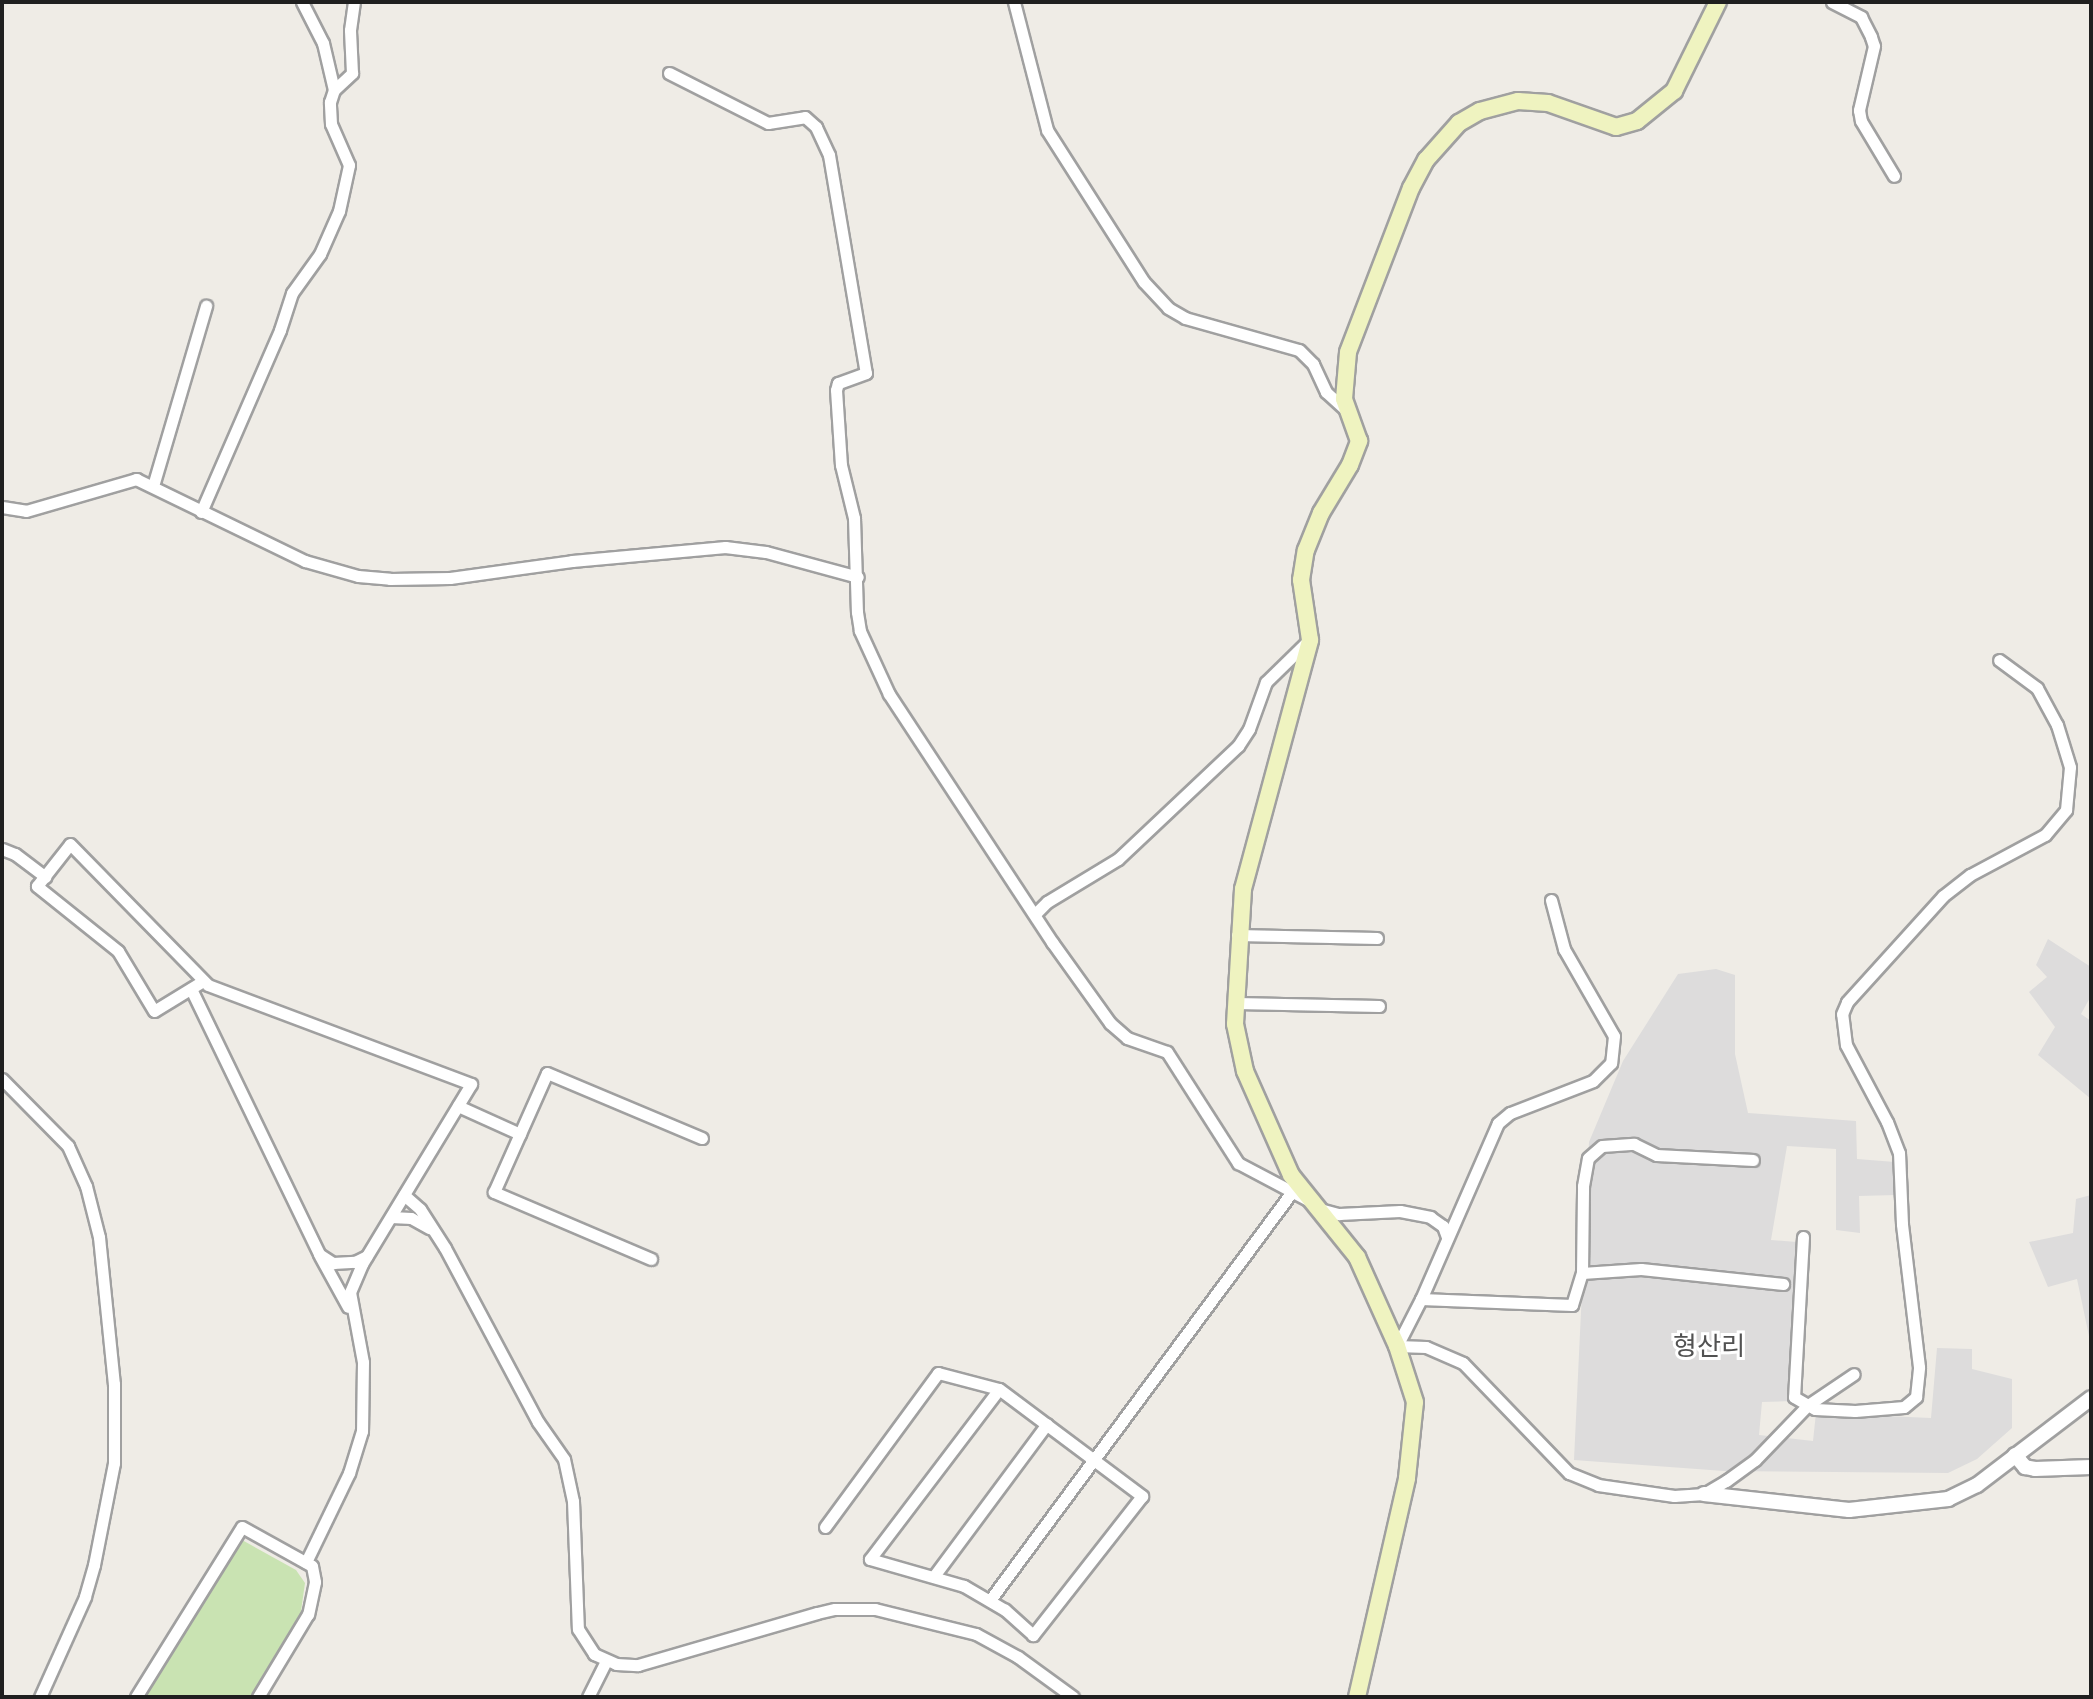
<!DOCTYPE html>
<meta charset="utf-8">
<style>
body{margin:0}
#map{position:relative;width:2093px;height:1699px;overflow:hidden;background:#efece6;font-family:Mulish,"Noto Sans KR",sans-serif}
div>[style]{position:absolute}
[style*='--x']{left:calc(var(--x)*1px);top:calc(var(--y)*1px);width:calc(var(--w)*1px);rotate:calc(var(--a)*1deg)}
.residential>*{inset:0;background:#dddcdc}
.grass>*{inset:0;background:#c9e3b2}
.roads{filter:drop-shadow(2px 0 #a0a0a0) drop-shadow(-2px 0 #a0a0a0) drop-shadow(0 2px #a0a0a0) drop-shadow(0 -2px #a0a0a0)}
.minor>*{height:11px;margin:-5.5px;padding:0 5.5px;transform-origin:5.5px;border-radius:5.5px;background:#fff}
.tertiary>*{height:14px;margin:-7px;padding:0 7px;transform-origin:7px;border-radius:7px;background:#fff}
.secondary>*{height:16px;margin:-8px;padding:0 8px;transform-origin:8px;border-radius:8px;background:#eff3c0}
span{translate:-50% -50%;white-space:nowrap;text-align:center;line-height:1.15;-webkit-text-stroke:6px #fff;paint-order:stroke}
.quarter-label{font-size:26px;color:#525252}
.frame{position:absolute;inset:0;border:4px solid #1f1f1f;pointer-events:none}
</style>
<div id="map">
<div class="residential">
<div style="clip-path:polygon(2048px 939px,2091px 967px,2091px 996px,2081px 1014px,2091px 1021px,2091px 1099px,2038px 1055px,2055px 1027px,2029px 992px,2047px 977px,2036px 965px)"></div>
<div style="clip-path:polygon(1716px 969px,1735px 975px,1735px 1054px,1748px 1113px,1856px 1121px,1857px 1159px,1895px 1162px,1896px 1195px,1859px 1196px,1860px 1233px,1836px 1230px,1836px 1149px,1787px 1146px,1771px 1240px,1797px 1242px,1792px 1401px,1762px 1402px,1759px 1435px,1813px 1441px,1816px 1413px,1931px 1418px,1937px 1348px,1972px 1349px,1972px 1369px,2012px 1379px,2012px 1428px,1977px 1459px,1948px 1473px,1724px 1471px,1574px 1460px,1589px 1142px,1623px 1061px,1678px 974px)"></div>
<div style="clip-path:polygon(2091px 1195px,2091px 1340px,2090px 1341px,2077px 1279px,2048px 1287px,2029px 1242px,2073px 1233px,2076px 1199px)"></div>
</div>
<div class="grass">
<div style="clip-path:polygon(242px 1540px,296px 1570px,305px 1583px,300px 1618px,251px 1697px,143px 1697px)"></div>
</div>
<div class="roads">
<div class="minor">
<div style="--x:302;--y:2;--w:46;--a:62.9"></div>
<div style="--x:323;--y:43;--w:48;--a:76.8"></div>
<div style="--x:1014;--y:2;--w:132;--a:75.5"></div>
<div style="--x:1047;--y:130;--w:180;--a:57.5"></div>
<div style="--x:1144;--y:282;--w:35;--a:47"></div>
<div style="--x:1168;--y:308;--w:20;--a:30"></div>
<div style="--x:1185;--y:318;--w:118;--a:15.7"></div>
<div style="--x:1299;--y:350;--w:20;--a:45"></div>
<div style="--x:1313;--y:364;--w:31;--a:65"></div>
<div style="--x:1326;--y:392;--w:27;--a:42"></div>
<div style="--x:1832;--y:2;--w:33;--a:27"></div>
<div style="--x:1861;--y:17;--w:22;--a:63"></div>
<div style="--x:1871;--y:37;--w:9;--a:72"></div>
<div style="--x:1874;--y:46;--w:66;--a:103.2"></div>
<div style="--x:1859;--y:110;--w:11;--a:80"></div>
<div style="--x:1861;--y:121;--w:64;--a:59"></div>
<div style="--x:669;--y:73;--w:111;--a:26.8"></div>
<div style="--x:768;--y:123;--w:37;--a:-9"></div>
<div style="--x:805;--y:117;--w:15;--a:42"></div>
<div style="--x:816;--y:127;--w:31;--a:65"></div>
<div style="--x:829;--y:155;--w:221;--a:80.4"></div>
<div style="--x:866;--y:373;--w:30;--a:160"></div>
<div style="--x:838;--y:383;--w:7;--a:106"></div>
<div style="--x:836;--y:390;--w:75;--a:86.2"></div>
<div style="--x:841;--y:465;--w:55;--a:76.2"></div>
<div style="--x:854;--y:518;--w:94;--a:88.2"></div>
<div style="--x:857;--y:612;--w:19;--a:81"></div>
<div style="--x:860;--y:631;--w:69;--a:65.3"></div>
<div style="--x:889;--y:694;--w:297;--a:56.7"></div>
<div style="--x:1052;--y:942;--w:100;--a:54.4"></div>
<div style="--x:1110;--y:1023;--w:23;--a:41"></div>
<div style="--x:1127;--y:1038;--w:42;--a:19.3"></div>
<div style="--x:1167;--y:1052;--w:132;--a:57.4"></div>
<div style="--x:1238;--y:1163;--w:79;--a:27.9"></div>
<div style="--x:153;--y:486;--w:188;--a:-73.6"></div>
<div style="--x:2;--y:507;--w:24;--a:9"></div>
<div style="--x:26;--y:511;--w:115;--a:-16.2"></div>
<div style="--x:136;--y:479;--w:188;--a:25.9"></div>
<div style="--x:305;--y:561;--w:55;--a:15.8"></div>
<div style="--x:358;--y:576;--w:32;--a:5"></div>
<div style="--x:390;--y:579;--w:60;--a:-1"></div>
<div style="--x:450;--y:578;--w:123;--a:-7.9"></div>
<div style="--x:572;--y:561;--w:154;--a:-5.2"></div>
<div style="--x:725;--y:547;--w:41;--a:7"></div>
<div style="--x:766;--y:552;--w:95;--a:15.2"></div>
<div style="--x:201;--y:512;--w:198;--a:-66.5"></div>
<div style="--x:280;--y:330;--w:39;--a:-72"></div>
<div style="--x:292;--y:293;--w:48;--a:-54.3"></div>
<div style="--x:320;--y:254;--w:47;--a:-66.2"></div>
<div style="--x:339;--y:211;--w:47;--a:-77.7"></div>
<div style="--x:349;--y:165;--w:45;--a:-113.7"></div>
<div style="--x:331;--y:124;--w:22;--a:-93"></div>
<div style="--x:330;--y:102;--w:13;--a:-72"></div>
<div style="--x:334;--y:90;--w:25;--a:-43"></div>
<div style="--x:352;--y:73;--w:43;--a:-92.7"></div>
<div style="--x:350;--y:30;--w:28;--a:-82"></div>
<div style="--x:2;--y:849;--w:14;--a:21"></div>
<div style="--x:15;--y:854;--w:38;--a:37"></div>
<div style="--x:1551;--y:900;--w:51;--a:75.1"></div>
<div style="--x:1564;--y:949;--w:100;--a:60.1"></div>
<div style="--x:1614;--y:1036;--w:27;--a:96"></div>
<div style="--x:1611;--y:1063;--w:25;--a:135"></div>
<div style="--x:1593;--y:1081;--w:89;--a:158.9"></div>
<div style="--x:1510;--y:1113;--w:16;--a:140"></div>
<div style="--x:1498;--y:1123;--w:192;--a:113.6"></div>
<div style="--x:1421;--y:1299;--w:53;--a:117.1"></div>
<div style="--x:1397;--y:1346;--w:29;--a:2"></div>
<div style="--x:1426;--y:1347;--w:40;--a:23.4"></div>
<div style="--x:1463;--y:1363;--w:153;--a:46.1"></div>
<div style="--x:1569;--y:1473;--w:31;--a:22"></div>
<div style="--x:1598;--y:1485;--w:77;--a:8.2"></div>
<div style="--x:1674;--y:1496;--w:30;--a:-4"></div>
<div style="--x:1704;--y:1494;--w:26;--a:-31"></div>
<div style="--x:1726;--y:1481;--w:36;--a:-36"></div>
<div style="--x:1755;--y:1460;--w:76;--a:-46.1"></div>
<div style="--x:1808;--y:1405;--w:55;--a:-34"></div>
<div style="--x:1036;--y:913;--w:16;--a:-45"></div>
<div style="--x:1047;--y:902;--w:83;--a:-31.2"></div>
<div style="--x:1118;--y:859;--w:165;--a:-43.3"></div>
<div style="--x:1238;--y:746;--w:20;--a:-57"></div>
<div style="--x:1249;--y:729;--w:50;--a:-70.1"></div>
<div style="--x:1266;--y:682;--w:60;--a:-44.3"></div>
<div style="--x:1237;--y:935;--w:140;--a:1.2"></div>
<div style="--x:203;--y:981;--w:57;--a:148.5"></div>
<div style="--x:154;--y:1011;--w:70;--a:-121"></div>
<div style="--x:118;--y:951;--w:104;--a:-141.3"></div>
<div style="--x:37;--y:886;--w:53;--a:-51.8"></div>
<div style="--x:70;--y:844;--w:197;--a:45.6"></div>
<div style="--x:208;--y:985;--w:281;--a:20.6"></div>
<div style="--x:471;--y:1084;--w:210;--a:121.2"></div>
<div style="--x:362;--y:1264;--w:30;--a:113"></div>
<div style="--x:350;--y:1292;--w:71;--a:79.5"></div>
<div style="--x:363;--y:1362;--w:69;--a:90.8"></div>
<div style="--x:362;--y:1431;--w:44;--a:107.2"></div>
<div style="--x:349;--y:1473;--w:99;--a:115.8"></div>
<div style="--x:191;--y:989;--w:294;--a:64.2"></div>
<div style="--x:319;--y:1254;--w:17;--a:33"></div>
<div style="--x:333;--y:1263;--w:22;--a:-3"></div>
<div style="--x:355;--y:1262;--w:13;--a:-27"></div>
<div style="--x:1236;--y:1003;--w:143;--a:1.2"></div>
<div style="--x:2;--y:1079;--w:94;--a:45.4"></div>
<div style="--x:68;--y:1146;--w:44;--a:65.8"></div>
<div style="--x:86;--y:1186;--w:53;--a:75.7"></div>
<div style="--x:99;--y:1237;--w:148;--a:84.2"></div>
<div style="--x:114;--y:1384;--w:79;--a:90"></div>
<div style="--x:114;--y:1463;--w:104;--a:101.1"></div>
<div style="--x:94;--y:1565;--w:33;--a:106"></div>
<div style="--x:85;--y:1597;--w:110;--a:114.2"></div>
<div style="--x:458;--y:1106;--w:68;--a:24.3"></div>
<div style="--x:404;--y:1195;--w:21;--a:41"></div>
<div style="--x:420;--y:1209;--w:46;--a:57.3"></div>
<div style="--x:445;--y:1248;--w:197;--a:61.9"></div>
<div style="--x:538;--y:1422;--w:45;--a:54.9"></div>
<div style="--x:564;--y:1459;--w:43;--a:77.9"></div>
<div style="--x:573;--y:1501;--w:128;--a:87.8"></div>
<div style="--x:578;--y:1629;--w:30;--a:57"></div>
<div style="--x:594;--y:1654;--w:24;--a:24"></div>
<div style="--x:616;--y:1664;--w:22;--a:3"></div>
<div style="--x:638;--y:1665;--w:186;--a:-16.2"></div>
<div style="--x:817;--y:1613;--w:18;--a:-13"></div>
<div style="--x:835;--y:1609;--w:40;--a:0"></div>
<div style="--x:875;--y:1609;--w:104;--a:13.9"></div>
<div style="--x:976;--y:1634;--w:48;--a:28.7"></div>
<div style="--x:1018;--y:1657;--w:68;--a:36"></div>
<div style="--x:1316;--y:1208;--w:24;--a:15"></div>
<div style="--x:1339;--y:1214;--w:61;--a:-2.8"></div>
<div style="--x:1400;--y:1211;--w:31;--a:11"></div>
<div style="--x:1430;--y:1217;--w:16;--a:35"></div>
<div style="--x:1443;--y:1226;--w:12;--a:70"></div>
<div style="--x:391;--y:1217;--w:20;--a:3"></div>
<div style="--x:411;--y:1218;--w:21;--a:29"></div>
<div style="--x:1803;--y:1237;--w:160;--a:93.2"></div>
<div style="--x:1794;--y:1397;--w:24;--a:30"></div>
<div style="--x:1815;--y:1409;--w:40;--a:2.9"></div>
<div style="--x:1855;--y:1411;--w:49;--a:-4.7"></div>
<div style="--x:1904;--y:1407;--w:16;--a:-40"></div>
<div style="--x:1916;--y:1397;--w:30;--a:-84"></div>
<div style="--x:1919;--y:1367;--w:144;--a:-96.8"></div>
<div style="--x:1902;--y:1224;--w:71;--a:-92.4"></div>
<div style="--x:1899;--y:1153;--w:33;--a:-111"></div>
<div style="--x:1887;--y:1122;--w:87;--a:-118"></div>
<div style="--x:1846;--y:1045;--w:31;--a:-97"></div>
<div style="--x:1842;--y:1014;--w:13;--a:-67"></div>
<div style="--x:1847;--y:1002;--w:143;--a:-47.8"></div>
<div style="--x:1943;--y:896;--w:34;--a:-38"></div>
<div style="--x:1970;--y:875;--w:85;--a:-28.1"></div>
<div style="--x:2045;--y:835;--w:33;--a:-50"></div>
<div style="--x:2066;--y:810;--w:43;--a:-84.7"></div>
<div style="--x:2070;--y:767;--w:44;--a:-107.2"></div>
<div style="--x:2057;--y:725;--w:42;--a:-118.4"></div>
<div style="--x:2037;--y:688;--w:47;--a:-143.6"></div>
<div style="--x:320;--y:1256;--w:58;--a:61.2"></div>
<div style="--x:651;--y:1259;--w:171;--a:-156.9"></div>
<div style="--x:494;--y:1192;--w:130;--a:-66"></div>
<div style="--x:547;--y:1073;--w:168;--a:22.8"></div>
<div style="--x:1582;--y:1273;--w:59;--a:-3.9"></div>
<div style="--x:1641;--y:1269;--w:143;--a:6"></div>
<div style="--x:1421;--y:1299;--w:151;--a:2.3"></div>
<div style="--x:1572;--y:1305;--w:34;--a:-73"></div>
<div style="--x:1582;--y:1273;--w:87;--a:-89.3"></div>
<div style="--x:1583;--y:1186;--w:28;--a:-80"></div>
<div style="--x:1588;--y:1158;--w:18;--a:-41"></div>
<div style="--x:1602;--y:1146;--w:32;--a:-4"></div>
<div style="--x:1634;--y:1144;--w:25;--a:26"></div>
<div style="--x:1657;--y:1155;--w:96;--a:3"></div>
<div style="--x:825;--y:1527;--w:191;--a:-53.7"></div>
<div style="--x:938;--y:1373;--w:63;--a:14.7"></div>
<div style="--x:999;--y:1389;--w:179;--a:36.8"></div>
<div style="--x:1142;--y:1496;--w:177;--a:128.1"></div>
<div style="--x:1033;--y:1635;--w:38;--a:-138"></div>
<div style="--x:1005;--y:1610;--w:48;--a:-149.7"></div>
<div style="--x:964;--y:1586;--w:98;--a:-164"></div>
<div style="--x:870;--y:1559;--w:213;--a:-52.8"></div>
<div style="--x:934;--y:1576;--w:189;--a:-53.4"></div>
<div style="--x:990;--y:1600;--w:506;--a:-53.51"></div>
<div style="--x:136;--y:1697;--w:200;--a:-58.1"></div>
<div style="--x:242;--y:1527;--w:80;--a:29.1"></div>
<div style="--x:312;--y:1566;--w:16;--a:79"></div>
<div style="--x:315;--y:1582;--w:33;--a:102"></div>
<div style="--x:308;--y:1614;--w:97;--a:121.1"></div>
<div style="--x:588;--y:1697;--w:40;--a:-63.4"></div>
</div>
<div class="tertiary">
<div style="--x:2015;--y:1455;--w:16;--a:50"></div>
<div style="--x:2025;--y:1467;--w:10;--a:11"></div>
<div style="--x:2035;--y:1469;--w:56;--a:-2"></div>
<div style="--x:1704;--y:1494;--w:146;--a:6.3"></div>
<div style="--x:1849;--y:1510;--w:100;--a:-6.3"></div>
<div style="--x:1948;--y:1499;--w:32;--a:-26"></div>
<div style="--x:1977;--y:1485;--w:143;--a:-37.3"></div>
</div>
<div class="secondary">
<div style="--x:1357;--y:1697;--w:225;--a:-77.1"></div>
<div style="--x:1407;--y:1478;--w:76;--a:-84"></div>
<div style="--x:1415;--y:1402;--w:59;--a:-107.8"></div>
<div style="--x:1397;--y:1346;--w:98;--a:-114.2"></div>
<div style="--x:1357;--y:1257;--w:105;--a:-128.8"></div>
<div style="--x:1291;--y:1175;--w:114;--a:-113.9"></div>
<div style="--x:1245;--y:1071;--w:48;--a:-102"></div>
<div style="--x:1235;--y:1024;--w:135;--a:-86.6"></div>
<div style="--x:1243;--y:889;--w:258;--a:-74.9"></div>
<div style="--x:1310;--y:640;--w:61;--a:-98.5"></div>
<div style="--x:1301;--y:580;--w:30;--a:-81"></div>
<div style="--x:1306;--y:550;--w:40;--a:-68"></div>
<div style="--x:1321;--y:513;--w:56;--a:-58.9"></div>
<div style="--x:1350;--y:465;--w:26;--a:-69"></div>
<div style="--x:1359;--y:441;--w:45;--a:-109.7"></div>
<div style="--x:1344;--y:399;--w:47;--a:-85.1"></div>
<div style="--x:1348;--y:352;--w:176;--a:-69"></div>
<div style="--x:1411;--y:188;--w:32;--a:-62"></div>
<div style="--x:1426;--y:160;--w:50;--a:-48.3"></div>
<div style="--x:1459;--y:123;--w:24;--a:-30"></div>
<div style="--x:1480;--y:111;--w:39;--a:-15"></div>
<div style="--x:1518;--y:101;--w:30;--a:4"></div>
<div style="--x:1548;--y:103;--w:72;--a:19.4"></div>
<div style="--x:1616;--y:127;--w:22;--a:-16"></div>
<div style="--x:1637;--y:121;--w:48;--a:-39"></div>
<div style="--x:1674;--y:91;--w:99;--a:-63.7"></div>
</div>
</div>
<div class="quarter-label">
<span style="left:1709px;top:1346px">형산리</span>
</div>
<div class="frame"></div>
</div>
